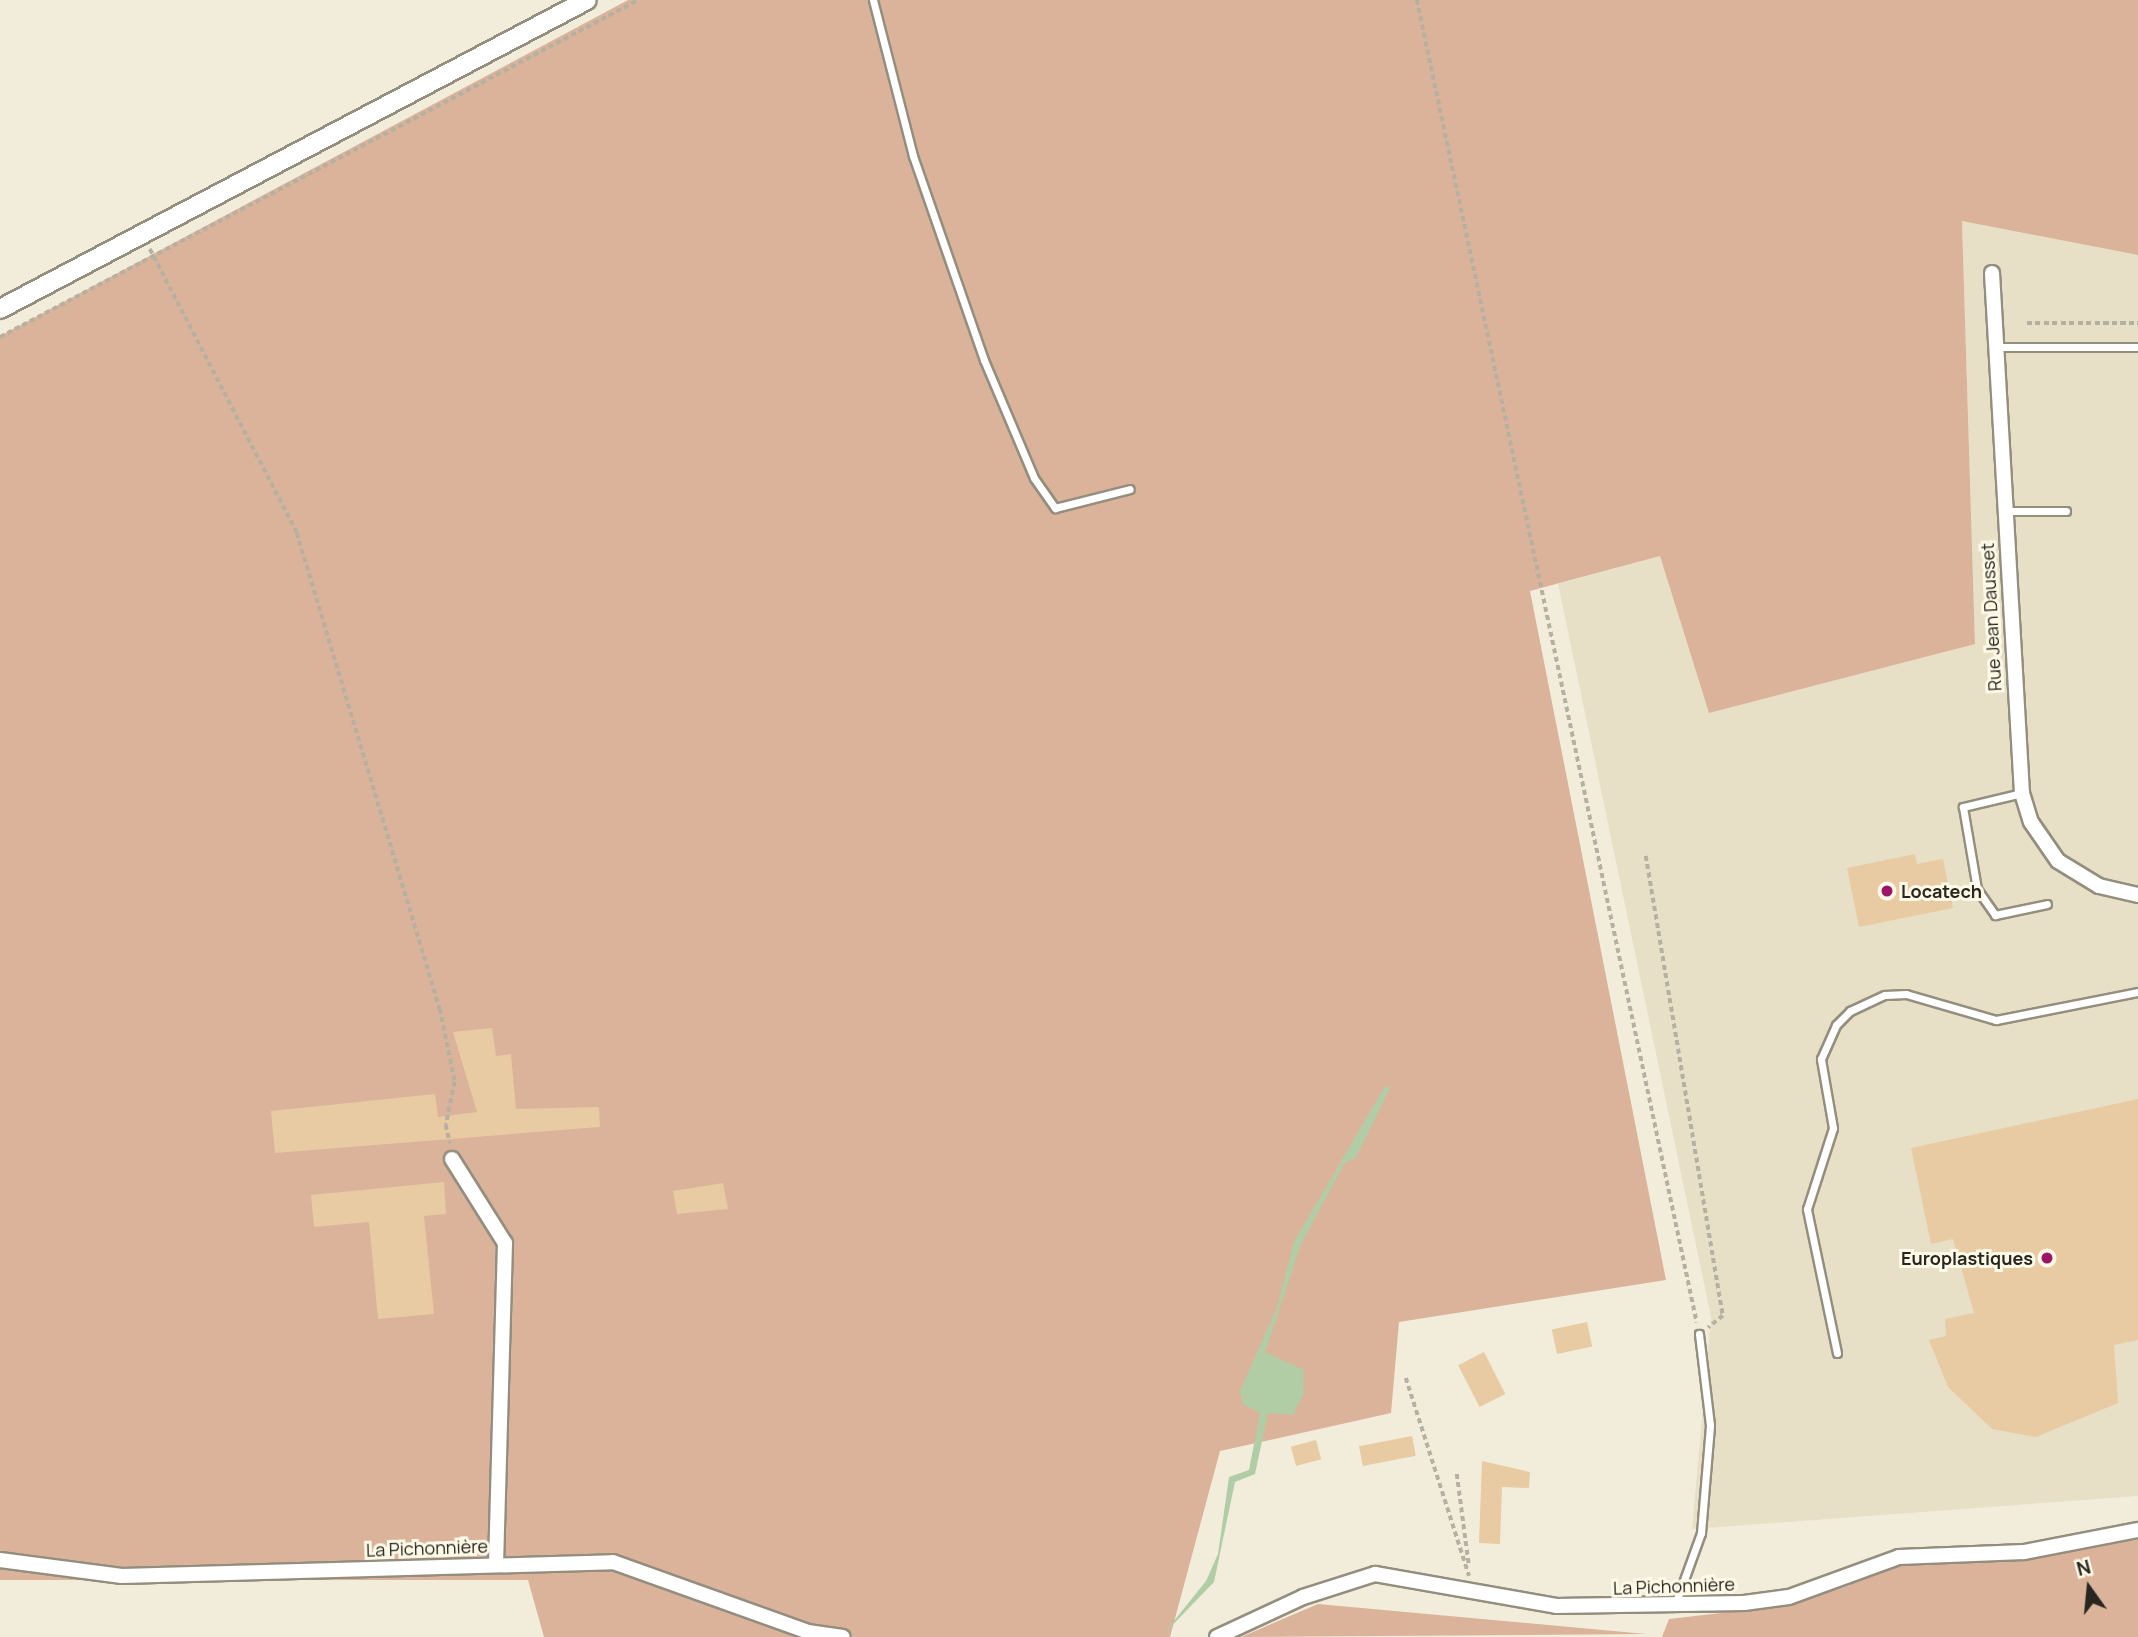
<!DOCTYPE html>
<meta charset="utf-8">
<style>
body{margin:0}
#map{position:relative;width:2138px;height:1637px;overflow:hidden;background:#f2eddb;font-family:Manrope,sans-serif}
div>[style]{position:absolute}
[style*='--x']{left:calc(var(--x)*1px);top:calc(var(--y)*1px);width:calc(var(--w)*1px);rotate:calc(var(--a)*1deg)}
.built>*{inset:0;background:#e7e0c7}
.green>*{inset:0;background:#dbb39a}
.water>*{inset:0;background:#b0cda5}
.building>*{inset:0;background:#e8caa3;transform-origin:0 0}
.path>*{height:3.5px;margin-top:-1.75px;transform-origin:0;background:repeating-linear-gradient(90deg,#b5b0a2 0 5px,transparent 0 8.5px)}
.roads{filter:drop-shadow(2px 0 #938e7e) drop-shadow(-2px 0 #938e7e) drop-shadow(0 2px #938e7e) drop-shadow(0 -2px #938e7e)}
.service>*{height:7px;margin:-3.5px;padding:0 3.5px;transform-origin:3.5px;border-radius:3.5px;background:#fff}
.minor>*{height:14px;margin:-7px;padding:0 7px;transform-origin:7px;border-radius:7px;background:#fff}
.tertiary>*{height:18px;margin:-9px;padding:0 9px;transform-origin:9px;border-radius:9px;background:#fff}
.dots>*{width:19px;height:19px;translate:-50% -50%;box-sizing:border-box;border:4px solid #fffae8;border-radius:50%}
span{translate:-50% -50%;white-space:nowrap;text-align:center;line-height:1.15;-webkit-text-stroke:6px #fffae8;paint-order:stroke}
.street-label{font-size:18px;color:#28261f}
.poi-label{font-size:18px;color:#28261f;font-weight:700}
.left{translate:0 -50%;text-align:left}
.right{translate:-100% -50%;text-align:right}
.north{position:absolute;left:2054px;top:1553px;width:70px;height:70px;-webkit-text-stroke:5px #fffae8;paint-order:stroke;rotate:345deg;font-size:19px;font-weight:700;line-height:28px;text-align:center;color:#28261f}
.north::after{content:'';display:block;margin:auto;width:24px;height:32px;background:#28261f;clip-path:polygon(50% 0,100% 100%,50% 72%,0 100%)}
</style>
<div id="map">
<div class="built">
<div style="clip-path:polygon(1962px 221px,2138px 255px,2138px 1496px,1692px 1529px,1711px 1317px,1558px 584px,1660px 556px,1975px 644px)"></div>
</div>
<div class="green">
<div style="clip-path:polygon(628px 0,2138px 0,2138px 255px,1962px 221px,1975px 644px,1709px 713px,1660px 556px,1530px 591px,1666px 1280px,1399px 1322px,1391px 1413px,1220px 1451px,1170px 1637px,544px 1637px,528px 1580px,0 1580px,0 336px)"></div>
<div style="clip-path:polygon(2138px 1540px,2138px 1637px,1662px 1637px,1669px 1619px,1790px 1605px,1850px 1585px,1849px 1576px,1899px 1557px)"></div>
<div style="clip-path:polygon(1318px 1604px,1646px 1634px,1241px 1637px)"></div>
</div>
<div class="water">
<div style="clip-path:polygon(1385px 1086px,1390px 1088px,1356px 1157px,1344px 1164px,1301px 1244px,1265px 1352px,1304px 1370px,1303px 1395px,1293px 1415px,1268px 1413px,1255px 1474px,1235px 1482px,1214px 1582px,1161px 1637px,1206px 1581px,1218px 1554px,1229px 1477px,1249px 1470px,1260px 1413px,1243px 1404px,1240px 1391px,1277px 1307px,1294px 1242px)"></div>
</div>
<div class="building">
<div style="clip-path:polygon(1915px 854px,1917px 864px,1943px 859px,1953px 908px,1859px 927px,1847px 868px)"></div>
<div style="clip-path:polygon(492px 1028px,496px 1056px,511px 1054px,516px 1109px,599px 1107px,600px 1127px,275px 1153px,271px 1111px,435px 1094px,438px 1117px,477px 1112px,453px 1032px)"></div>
<div style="clip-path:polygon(2138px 1099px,2138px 1340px,2114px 1345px,2118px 1403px,2036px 1437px,1992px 1429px,1948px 1387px,1929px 1340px,1946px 1336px,1945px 1319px,1974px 1313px,1953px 1239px,1931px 1244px,1911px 1148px)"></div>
<div style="clip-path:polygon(444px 1182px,446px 1214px,424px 1216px,434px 1314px,378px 1319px,369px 1222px,314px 1227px,311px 1195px)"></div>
<div style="clip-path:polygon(723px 1183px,728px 1209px,677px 1214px,673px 1191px)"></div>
<div style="left:1587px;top:1322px;width:25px;height:36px;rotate:78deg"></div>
<div style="left:1484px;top:1352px;width:47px;height:29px;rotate:63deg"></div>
<div style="left:1412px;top:1436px;width:20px;height:54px;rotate:79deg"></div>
<div style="left:1316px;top:1440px;width:20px;height:26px;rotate:75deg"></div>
<div style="clip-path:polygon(1482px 1461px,1530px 1472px,1529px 1488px,1502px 1487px,1500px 1544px,1479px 1543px)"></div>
</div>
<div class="path">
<div style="--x:1417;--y:0;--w:1352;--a:78.05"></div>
<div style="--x:150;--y:249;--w:320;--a:62.6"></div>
<div style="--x:297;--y:533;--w:497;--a:73.3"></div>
<div style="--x:440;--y:1009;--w:75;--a:78.4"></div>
<div style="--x:455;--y:1082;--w:44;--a:101.8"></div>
<div style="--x:446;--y:1125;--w:19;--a:78"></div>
<div style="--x:2027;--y:323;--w:111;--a:0"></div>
<div style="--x:0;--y:337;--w:722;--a:-27.84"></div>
<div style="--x:1646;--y:856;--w:466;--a:80.5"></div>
<div style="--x:1723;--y:1316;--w:19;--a:141"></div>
<div style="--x:1406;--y:1378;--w:208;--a:72.3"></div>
<div style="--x:1457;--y:1474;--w:92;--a:82.5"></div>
</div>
<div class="roads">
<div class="service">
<div style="--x:873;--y:0;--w:161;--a:75.6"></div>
<div style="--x:913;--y:156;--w:216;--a:70.8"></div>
<div style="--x:984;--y:360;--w:128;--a:67"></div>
<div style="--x:1034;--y:478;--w:37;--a:55"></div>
<div style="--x:1055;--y:508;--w:77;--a:-14.2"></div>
<div style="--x:1996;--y:347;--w:142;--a:0"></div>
<div style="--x:2006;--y:511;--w:60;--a:0"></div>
<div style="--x:2022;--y:793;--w:61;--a:166.7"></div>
<div style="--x:1963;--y:807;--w:83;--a:80.3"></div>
<div style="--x:1977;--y:889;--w:32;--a:55"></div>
<div style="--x:1995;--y:915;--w:53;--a:-11.9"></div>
<div style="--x:1837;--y:1353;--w:147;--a:-101.8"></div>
<div style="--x:1807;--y:1209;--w:85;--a:-72.2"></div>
<div style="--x:1833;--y:1128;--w:70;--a:-99.9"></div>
<div style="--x:1821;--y:1059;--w:37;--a:-66"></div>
<div style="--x:1836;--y:1025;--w:20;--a:-45"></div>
<div style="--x:1850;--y:1011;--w:38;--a:-25"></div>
<div style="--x:1885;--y:995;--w:21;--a:-3"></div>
<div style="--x:1906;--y:994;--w:94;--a:16.1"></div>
<div style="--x:1996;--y:1020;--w:145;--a:-11.2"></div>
<div style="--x:1676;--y:1602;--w:73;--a:-70.1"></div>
<div style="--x:1701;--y:1533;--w:108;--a:-85.2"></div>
<div style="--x:1710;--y:1425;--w:92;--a:-96.9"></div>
</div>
<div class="minor">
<div style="--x:1992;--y:273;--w:521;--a:86.7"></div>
<div style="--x:2022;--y:793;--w:30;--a:73"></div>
<div style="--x:2031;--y:822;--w:47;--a:55.3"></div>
<div style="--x:2058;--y:861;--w:48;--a:31.4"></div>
<div style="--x:2099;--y:886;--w:40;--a:13"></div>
<div style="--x:452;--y:1159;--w:99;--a:57.8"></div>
<div style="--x:505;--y:1243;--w:322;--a:91.6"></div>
<div style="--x:0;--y:1560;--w:123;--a:7.5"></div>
<div style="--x:122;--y:1576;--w:491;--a:-1.6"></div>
<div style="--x:613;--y:1562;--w:207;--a:19.7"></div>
<div style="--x:808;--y:1632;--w:35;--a:8"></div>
<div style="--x:1217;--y:1637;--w:95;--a:-24.9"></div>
<div style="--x:1303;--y:1597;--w:76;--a:-17.7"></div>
<div style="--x:1375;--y:1574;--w:184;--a:10"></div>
<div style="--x:1556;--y:1606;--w:188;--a:-0.9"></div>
<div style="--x:1744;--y:1603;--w:45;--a:-7.6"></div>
<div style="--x:1789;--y:1597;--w:117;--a:-20"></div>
<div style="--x:1899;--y:1557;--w:125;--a:-2.3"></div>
<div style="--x:2024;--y:1552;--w:116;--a:-10.9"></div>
</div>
<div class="tertiary">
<div style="--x:0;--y:309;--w:663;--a:-27.76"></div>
</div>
</div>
<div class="dots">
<div style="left:1887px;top:891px;background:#9c1668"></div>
<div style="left:2047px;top:1258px;background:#9c1668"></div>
</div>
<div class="street-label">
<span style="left:1991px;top:617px;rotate:-93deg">Rue Jean Dausset</span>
<span style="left:427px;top:1548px;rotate:-2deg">La Pichonnière</span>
<span style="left:1674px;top:1586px;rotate:-2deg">La Pichonnière</span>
</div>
<div class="poi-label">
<span class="left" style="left:1901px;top:891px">Locatech</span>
<span class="right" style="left:2033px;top:1258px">Europlastiques</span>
</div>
<div class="north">N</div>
</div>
